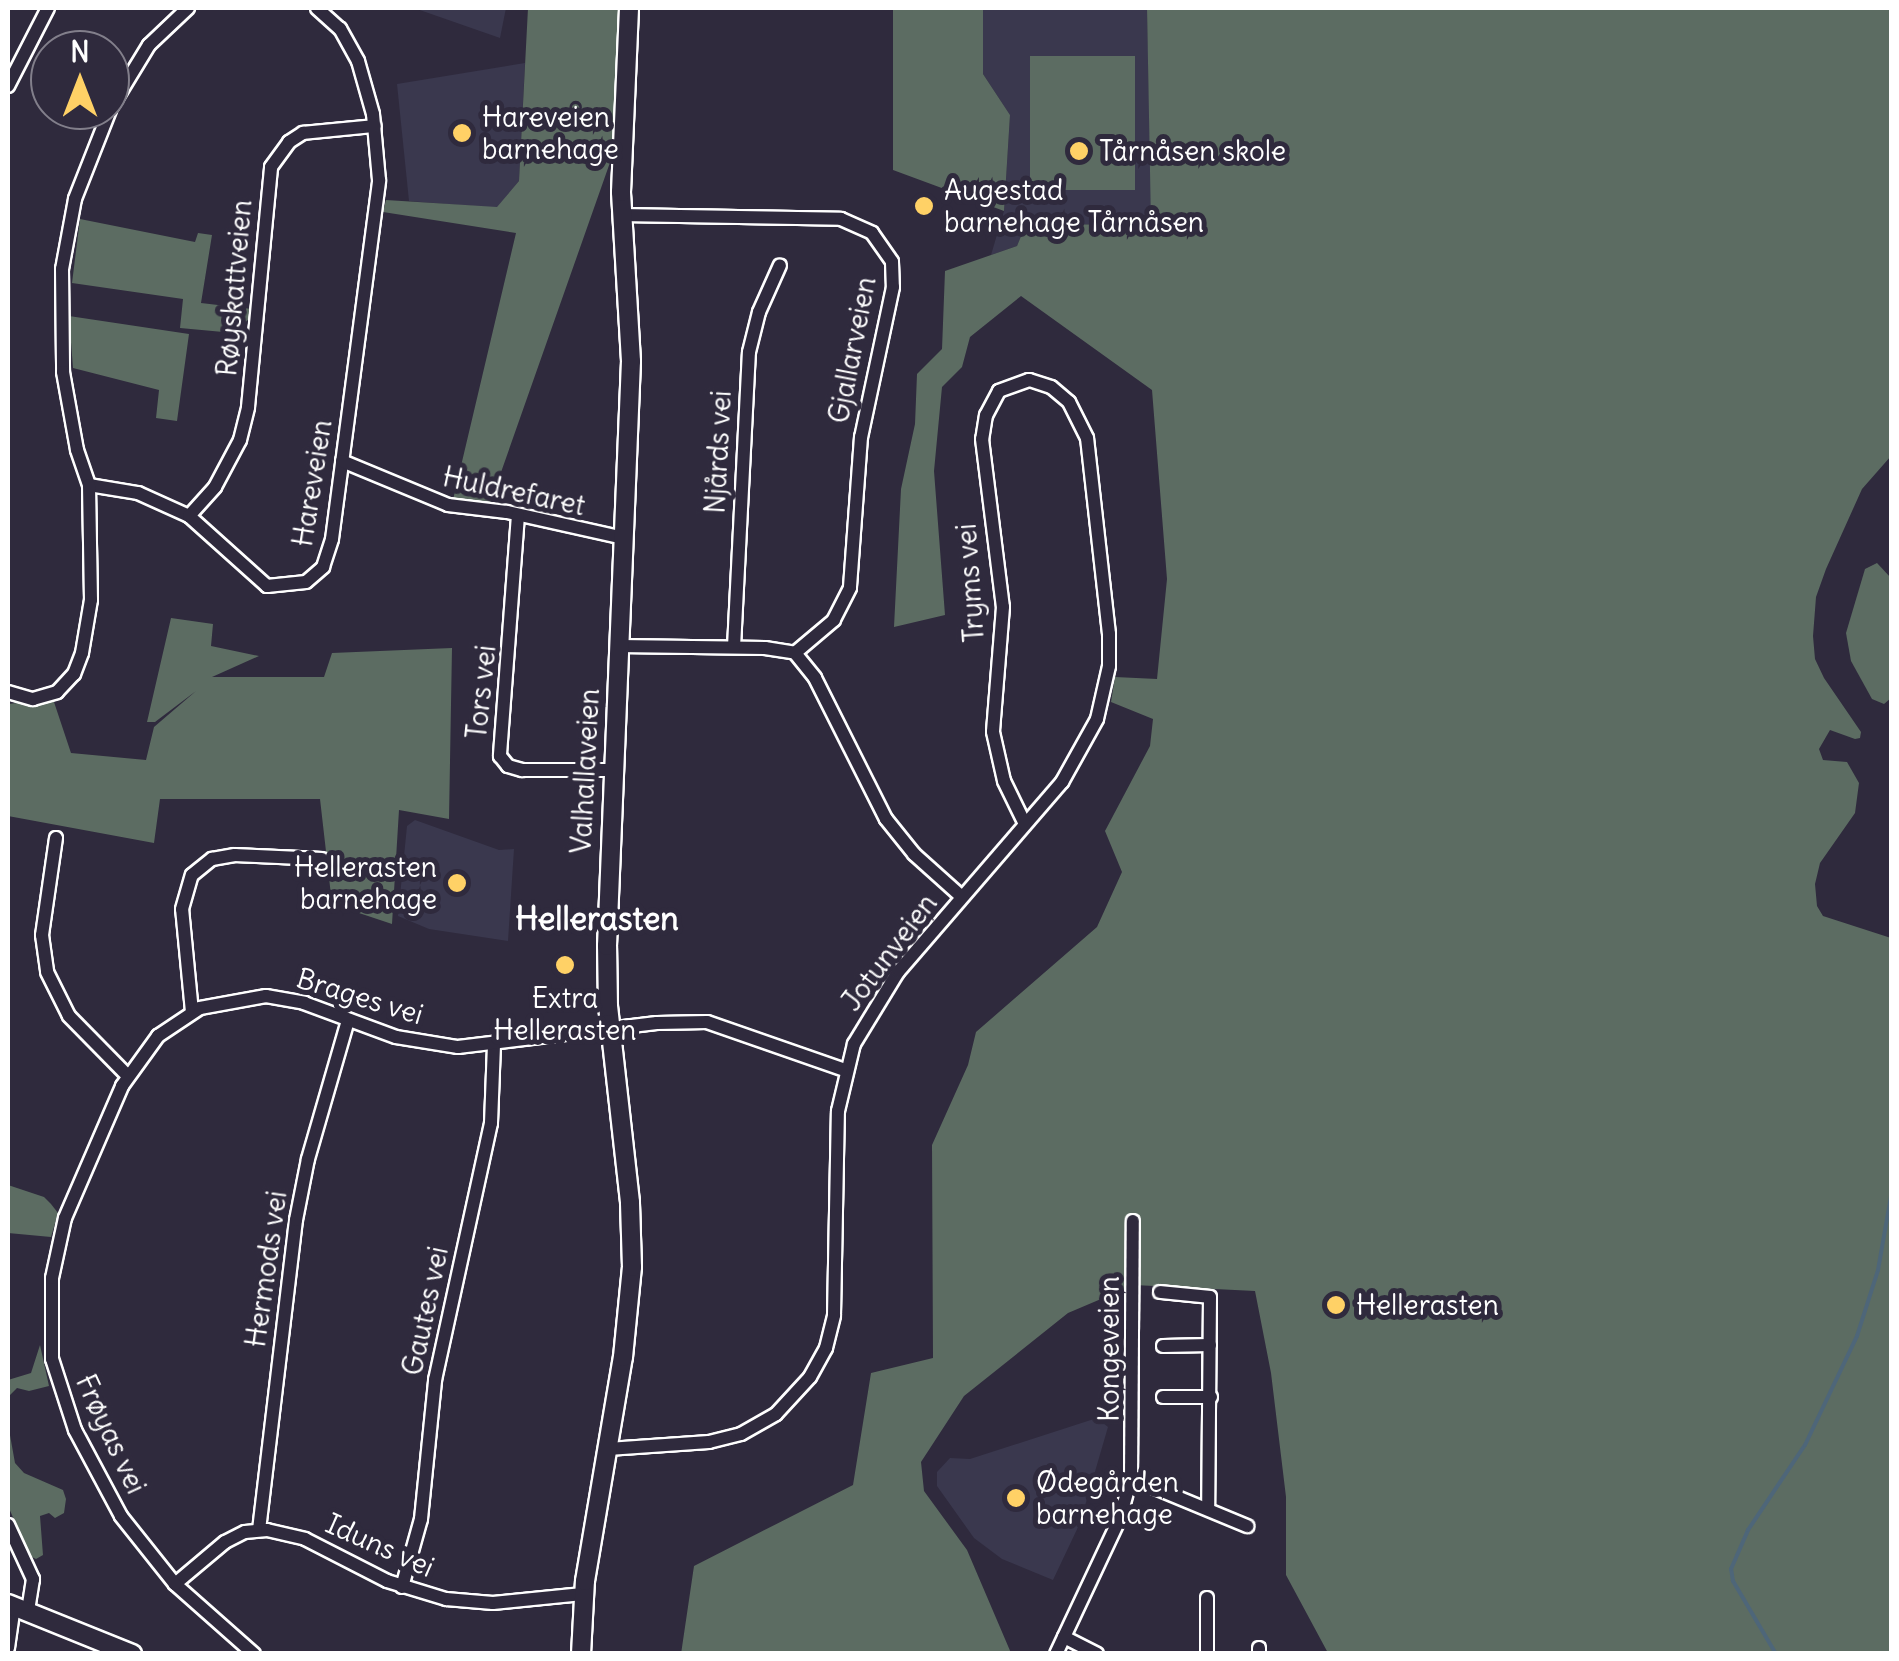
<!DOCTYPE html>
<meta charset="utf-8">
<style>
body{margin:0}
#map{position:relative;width:1899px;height:1661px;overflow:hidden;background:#2f2a3d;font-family:Delius,sans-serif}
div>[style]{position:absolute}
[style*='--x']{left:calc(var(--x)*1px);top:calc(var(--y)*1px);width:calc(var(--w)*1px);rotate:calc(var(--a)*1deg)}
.built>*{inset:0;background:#3a384e}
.green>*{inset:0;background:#5c6c62;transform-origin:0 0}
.stream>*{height:4px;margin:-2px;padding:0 2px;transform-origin:2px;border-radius:2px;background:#4e6679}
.roads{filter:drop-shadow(2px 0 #fff) drop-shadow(-2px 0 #fff) drop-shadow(0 2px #fff) drop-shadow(0 -2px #fff)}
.minor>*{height:12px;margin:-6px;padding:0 6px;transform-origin:6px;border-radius:6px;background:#2f2a3d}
.tertiary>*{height:18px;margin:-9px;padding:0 9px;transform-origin:9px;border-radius:9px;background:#2f2a3d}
.secondary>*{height:18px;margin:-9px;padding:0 9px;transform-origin:9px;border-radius:9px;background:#2f2a3d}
.dots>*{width:28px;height:28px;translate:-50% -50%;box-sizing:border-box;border:5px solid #2f2a3d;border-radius:50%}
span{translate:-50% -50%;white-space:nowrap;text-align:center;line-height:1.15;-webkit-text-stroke:10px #2f2a3d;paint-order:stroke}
.poi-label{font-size:28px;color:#fff}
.left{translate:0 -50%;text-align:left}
.right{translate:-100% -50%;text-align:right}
.street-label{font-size:28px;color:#fff}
.quarter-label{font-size:32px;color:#fff;font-weight:700}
.frame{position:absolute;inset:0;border:10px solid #fff;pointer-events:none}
.north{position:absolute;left:30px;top:30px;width:100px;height:100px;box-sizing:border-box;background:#2f2a3d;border:2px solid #827f8b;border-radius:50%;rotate:0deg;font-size:28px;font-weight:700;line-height:40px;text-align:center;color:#fff}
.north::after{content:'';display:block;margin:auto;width:35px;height:45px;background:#ffd166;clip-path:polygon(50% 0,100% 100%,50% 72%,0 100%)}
</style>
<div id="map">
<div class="built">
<div style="clip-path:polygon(414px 8px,506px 8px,500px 38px)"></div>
<div style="clip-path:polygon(983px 8px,1147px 8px,1152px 225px,1026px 224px,1017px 246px,991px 255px,1004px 211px,1010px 115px,983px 74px)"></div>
<div style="clip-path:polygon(525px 63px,519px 181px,497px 208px,409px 201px,397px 84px)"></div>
<div style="clip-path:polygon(415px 820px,499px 850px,514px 849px,508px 941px,429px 929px,398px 916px,407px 826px)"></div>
<div style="clip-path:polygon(1097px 1418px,1108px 1427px,1080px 1523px,1053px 1580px,1002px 1559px,974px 1538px,937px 1486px,937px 1472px,950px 1458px,970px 1459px)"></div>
</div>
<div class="green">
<div style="clip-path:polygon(528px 8px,623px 8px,613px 154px,487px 512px,452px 504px,516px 233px,383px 212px,386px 200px,497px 207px,519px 181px)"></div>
<div style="clip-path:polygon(893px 8px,983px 8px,983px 74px,1010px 115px,1004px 211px,893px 170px)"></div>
<div style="clip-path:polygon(1147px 8px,1891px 8px,1891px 456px,1862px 489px,1826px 569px,1816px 597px,1813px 636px,1815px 659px,1824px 678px,1861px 732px,1860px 738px,1855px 739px,1830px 730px,1819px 749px,1823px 760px,1847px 762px,1859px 783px,1855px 813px,1820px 863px,1815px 884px,1817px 906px,1823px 916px,1891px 938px,1891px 1653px,1328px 1653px,1286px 1575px,1286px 1497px,1271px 1373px,1255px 1291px,1134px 1285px,1068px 1313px,964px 1396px,921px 1462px,924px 1491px,967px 1550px,1011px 1653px,681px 1654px,694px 1566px,853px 1485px,871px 1373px,933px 1358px,932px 1145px,968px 1065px,976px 1032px,1097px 927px,1122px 872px,1105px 831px,1150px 746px,1153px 719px,1111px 702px,1115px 677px,1157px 679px,1167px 579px,1152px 390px,1021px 296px,970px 337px,962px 367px,942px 387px,934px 471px,945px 615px,894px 627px,901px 489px,915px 424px,917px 374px,942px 349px,945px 271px,1017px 246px,1026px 224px,1151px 225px)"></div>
<div style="left:1135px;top:56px;width:134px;height:105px;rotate:90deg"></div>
<div style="clip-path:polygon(80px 219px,195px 242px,198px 233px,212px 235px,201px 303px,252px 309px,252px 316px,234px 333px,180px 328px,183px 299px,72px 283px)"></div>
<div style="clip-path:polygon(69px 316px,189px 334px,177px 421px,156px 418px,159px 390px,73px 368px)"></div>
<div style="clip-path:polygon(1877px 563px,1891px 578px,1891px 698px,1884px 704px,1872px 699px,1851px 661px,1846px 633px,1865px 569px)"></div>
<div style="clip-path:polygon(171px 618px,213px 624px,211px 646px,259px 656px,212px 677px,324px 677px,332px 653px,452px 648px,449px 819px,399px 810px,392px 924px,332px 904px,320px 799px,160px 799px,154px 843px,8px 816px,8px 704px,53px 699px,71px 753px,146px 760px,154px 727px,196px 691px,155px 722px,147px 722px)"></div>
<div style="clip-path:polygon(8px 1185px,44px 1197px,51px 1204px,58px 1213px,51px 1237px,8px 1233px)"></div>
<div style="clip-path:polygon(40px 1345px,49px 1386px,29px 1391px,17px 1388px,8px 1397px,8px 1380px,31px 1373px)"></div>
<div style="clip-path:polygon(8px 1424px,15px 1463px,24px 1473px,63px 1490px,66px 1499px,64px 1513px,55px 1518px,49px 1513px,40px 1516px,43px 1555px,36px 1559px,30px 1556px,8px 1506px)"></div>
</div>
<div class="stream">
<div style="--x:1776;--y:1654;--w:85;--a:-120.5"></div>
<div style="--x:1733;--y:1581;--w:12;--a:-99"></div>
<div style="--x:1731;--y:1569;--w:43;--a:-66.4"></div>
<div style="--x:1748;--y:1530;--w:102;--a:-56.2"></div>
<div style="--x:1805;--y:1445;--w:121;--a:-64.5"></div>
<div style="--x:1857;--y:1336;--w:69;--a:-72.3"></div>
<div style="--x:1878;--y:1270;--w:80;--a:-80"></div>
</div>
<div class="roads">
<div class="minor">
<div style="--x:8;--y:86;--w:88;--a:-62.9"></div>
<div style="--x:110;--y:109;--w:75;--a:-58.6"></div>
<div style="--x:149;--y:45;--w:54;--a:-43.5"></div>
<div style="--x:110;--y:110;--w:96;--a:111.5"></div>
<div style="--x:75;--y:199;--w:71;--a:100.5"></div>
<div style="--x:62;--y:269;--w:103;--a:89.4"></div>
<div style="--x:63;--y:372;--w:79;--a:79.8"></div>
<div style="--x:77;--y:450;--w:37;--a:71"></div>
<div style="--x:89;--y:485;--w:50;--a:9.3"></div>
<div style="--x:138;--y:493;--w:56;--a:24.3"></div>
<div style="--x:189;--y:516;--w:105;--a:41.9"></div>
<div style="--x:267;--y:586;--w:39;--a:-6"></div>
<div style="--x:306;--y:582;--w:23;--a:-41"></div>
<div style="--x:323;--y:567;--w:29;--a:-72"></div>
<div style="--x:332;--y:539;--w:362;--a:-82.5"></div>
<div style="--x:379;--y:180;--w:66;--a:-95.2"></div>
<div style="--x:373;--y:114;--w:55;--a:-105.8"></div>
<div style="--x:358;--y:61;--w:37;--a:-119"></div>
<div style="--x:340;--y:29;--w:31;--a:-138"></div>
<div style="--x:621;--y:215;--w:220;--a:1"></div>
<div style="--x:841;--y:219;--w:34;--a:24"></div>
<div style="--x:872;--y:233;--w:35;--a:55"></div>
<div style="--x:892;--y:262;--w:25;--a:88"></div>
<div style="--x:893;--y:287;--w:153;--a:102"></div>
<div style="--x:861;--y:437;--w:151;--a:94.2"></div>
<div style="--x:850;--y:588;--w:36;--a:117"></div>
<div style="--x:834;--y:620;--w:51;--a:139.8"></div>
<div style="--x:342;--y:461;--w:115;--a:22.5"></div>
<div style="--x:448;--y:505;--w:59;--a:6.8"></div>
<div style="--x:507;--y:512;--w:120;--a:12.5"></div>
<div style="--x:518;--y:515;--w:242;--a:94.3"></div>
<div style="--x:500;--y:756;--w:13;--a:51"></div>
<div style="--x:508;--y:766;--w:15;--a:16"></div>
<div style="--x:522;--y:770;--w:91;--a:0"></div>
<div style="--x:189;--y:516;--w:39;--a:-48"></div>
<div style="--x:215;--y:487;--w:53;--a:-62"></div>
<div style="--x:240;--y:440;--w:34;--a:-76"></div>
<div style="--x:248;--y:407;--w:241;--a:-84.5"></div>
<div style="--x:271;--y:167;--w:31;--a:-54"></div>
<div style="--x:289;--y:142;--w:17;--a:-33"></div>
<div style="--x:303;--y:133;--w:72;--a:-5.6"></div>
<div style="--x:619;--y:646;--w:146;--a:0.8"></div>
<div style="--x:765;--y:648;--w:30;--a:9"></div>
<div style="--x:795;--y:653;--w:32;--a:51"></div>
<div style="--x:815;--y:678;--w:158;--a:63.3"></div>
<div style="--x:886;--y:819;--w:45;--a:51.3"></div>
<div style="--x:914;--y:854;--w:64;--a:41.9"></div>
<div style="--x:734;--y:647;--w:295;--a:-87.1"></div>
<div style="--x:749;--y:352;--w:41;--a:-76"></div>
<div style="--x:759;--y:312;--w:51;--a:-65.9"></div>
<div style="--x:8;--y:692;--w:26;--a:16"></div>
<div style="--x:33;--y:699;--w:25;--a:-16"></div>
<div style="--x:57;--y:692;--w:25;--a:-47"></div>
<div style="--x:74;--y:674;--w:22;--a:-69"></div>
<div style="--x:82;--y:653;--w:54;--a:-80.4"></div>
<div style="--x:91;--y:600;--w:115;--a:-91"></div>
<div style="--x:56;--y:838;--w:98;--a:98.2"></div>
<div style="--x:42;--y:935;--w:37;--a:82"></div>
<div style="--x:47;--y:972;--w:49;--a:63.4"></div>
<div style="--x:69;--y:1016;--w:84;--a:45.5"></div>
<div style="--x:192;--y:1012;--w:103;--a:-95.5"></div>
<div style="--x:182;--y:909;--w:35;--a:-74"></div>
<div style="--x:192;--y:875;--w:26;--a:-39"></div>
<div style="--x:212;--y:859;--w:23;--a:-10"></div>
<div style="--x:235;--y:855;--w:87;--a:2.6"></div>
<div style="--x:1160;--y:1292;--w:50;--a:5.7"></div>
<div style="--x:1210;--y:1297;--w:211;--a:90.5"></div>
<div style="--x:1163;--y:1346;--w:47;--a:-1.2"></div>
<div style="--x:1163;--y:1397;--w:48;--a:0"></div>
<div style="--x:608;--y:1449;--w:101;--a:-4"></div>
<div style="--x:709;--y:1442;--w:33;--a:-14"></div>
<div style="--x:741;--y:1434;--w:40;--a:-29.7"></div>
<div style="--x:776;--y:1414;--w:50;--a:-47.4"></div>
<div style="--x:810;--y:1377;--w:33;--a:-61"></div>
<div style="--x:826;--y:1348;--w:34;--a:-76"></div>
<div style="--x:834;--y:1315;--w:204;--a:-88.9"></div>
<div style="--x:838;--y:1111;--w:69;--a:-76.6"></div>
<div style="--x:854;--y:1044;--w:84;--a:-58.6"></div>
<div style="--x:898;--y:972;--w:251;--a:-49.2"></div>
<div style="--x:1062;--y:782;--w:72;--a:-60.9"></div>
<div style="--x:1097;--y:719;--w:54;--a:-77.2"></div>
<div style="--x:1109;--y:666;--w:32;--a:-90"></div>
<div style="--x:1109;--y:634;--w:197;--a:-96.4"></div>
<div style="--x:1087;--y:438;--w:40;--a:-116.6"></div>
<div style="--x:1069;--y:402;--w:23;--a:-140"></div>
<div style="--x:1051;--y:387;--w:23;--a:-162"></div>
<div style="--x:1029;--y:380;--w:32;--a:160"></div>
<div style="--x:999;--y:391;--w:27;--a:118"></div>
<div style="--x:986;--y:415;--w:24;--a:99"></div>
<div style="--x:982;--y:439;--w:169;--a:82.9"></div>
<div style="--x:1003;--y:607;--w:125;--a:94.6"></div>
<div style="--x:993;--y:732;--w:50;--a:77.3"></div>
<div style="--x:1004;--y:781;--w:48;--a:64"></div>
<div style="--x:1131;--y:1478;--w:126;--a:22.5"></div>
<div style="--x:8;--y:1525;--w:60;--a:65.2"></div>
<div style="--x:33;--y:1579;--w:33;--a:99"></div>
<div style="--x:259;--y:1530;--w:312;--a:-83.2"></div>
<div style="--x:296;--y:1220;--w:62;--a:-78.9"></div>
<div style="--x:308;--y:1159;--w:145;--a:-73.9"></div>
<div style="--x:175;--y:1584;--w:65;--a:-40"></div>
<div style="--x:225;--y:1542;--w:22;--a:-27"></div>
<div style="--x:245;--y:1532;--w:22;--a:-5"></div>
<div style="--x:267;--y:1530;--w:39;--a:13"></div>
<div style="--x:305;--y:1539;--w:92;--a:27.1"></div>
<div style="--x:387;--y:1581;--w:62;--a:17"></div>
<div style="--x:446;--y:1599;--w:47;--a:4.9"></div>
<div style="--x:493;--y:1603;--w:90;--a:-5.7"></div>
<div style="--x:402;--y:1587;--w:71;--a:-74.4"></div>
<div style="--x:421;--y:1519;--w:140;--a:-84.2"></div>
<div style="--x:435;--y:1380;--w:263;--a:-77.7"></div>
<div style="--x:491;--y:1123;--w:77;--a:-87.8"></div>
<div style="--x:1064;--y:1637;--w:37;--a:27"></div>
<div style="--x:8;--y:1648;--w:42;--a:-81.9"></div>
<div style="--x:254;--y:1654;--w:106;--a:-138.5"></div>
<div style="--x:175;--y:1584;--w:87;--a:-128.5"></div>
<div style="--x:121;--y:1516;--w:98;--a:-118.1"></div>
<div style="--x:75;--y:1430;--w:75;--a:-107.9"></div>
<div style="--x:52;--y:1359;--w:81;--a:-90"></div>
<div style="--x:52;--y:1278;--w:61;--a:-77.8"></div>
<div style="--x:65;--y:1218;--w:144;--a:-66.6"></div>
<div style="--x:122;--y:1086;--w:62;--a:-54.2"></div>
<div style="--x:158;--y:1036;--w:50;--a:-33.7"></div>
<div style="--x:200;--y:1008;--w:67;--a:-10.3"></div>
<div style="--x:266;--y:996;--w:39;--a:10"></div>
<div style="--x:304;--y:1003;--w:98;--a:20.3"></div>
<div style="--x:396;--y:1037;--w:63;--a:9.2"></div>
<div style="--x:458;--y:1047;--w:200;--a:-6.9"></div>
<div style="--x:657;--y:1023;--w:50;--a:-1.1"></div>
<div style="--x:707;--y:1022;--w:146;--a:19.2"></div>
<div style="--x:1056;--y:1654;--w:150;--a:-64.8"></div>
<div style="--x:1120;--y:1518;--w:41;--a:-74.6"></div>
<div style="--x:1131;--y:1478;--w:257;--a:-89.6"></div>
<div style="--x:1207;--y:1654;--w:56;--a:-90"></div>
<div style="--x:1259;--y:1654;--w:6;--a:-90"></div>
</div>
<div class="tertiary">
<div style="--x:581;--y:1654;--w:73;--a:-86.9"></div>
<div style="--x:585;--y:1581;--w:227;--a:-80.4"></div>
<div style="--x:623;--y:1357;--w:90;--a:-84.3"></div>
<div style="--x:632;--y:1267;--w:65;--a:-91.8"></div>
<div style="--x:630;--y:1202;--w:196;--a:-96.4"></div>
<div style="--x:608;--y:1007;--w:61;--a:-90.9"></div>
<div style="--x:607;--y:946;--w:585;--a:-87.65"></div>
<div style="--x:631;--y:361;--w:169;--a:-93.4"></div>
<div style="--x:621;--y:192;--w:184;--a:-87.5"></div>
</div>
<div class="secondary">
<div style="--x:8;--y:1604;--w:134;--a:22"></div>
</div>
</div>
<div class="dots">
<div style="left:462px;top:133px;background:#ffd166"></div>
<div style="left:1079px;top:151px;background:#ffd166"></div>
<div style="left:924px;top:206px;background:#ffd166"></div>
<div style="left:457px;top:883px;background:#ffd166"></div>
<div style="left:565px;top:965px;background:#ffd166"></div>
<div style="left:1336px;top:1305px;background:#ffd166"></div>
<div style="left:1016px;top:1498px;background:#ffd166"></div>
</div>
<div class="poi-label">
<span class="left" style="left:482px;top:133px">Hareveien<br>barnehage</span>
<span class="left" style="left:1099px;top:151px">Tårnåsen skole</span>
<span class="left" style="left:944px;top:206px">Augestad<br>barnehage Tårnåsen</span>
<span class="right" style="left:437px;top:883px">Hellerasten<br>barnehage</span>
<span style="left:565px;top:1014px">Extra<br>Hellerasten</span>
<span class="left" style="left:1356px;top:1305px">Hellerasten</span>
<span class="left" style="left:1036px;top:1498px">Ødegården<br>barnehage</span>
</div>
<div class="street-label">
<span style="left:234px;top:288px;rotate:-85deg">Røyskattveien</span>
<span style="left:852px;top:350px;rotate:-79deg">Gjallarveien</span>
<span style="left:718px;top:452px;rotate:-87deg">Njårds vei</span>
<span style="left:312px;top:483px;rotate:-81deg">Hareveien</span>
<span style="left:514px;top:491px;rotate:12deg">Huldrefaret</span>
<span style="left:970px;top:583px;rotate:-94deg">Tryms vei</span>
<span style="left:481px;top:692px;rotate:-84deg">Tors vei</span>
<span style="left:585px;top:771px;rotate:-87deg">Valhallaveien</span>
<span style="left:889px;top:952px;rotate:-53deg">Jotunveien</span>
<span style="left:360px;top:996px;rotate:17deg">Brages vei</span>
<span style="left:266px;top:1269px;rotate:-82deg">Hermods vei</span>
<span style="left:425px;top:1311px;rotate:-78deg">Gautes vei</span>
<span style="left:1109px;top:1349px;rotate:-90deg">Kongeveien</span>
<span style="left:111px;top:1434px;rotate:65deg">Frøyas vei</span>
<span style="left:380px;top:1545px;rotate:24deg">Iduns vei</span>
</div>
<div class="quarter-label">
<span style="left:597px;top:919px">Hellerasten</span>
</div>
<div class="frame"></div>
<div class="north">N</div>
</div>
